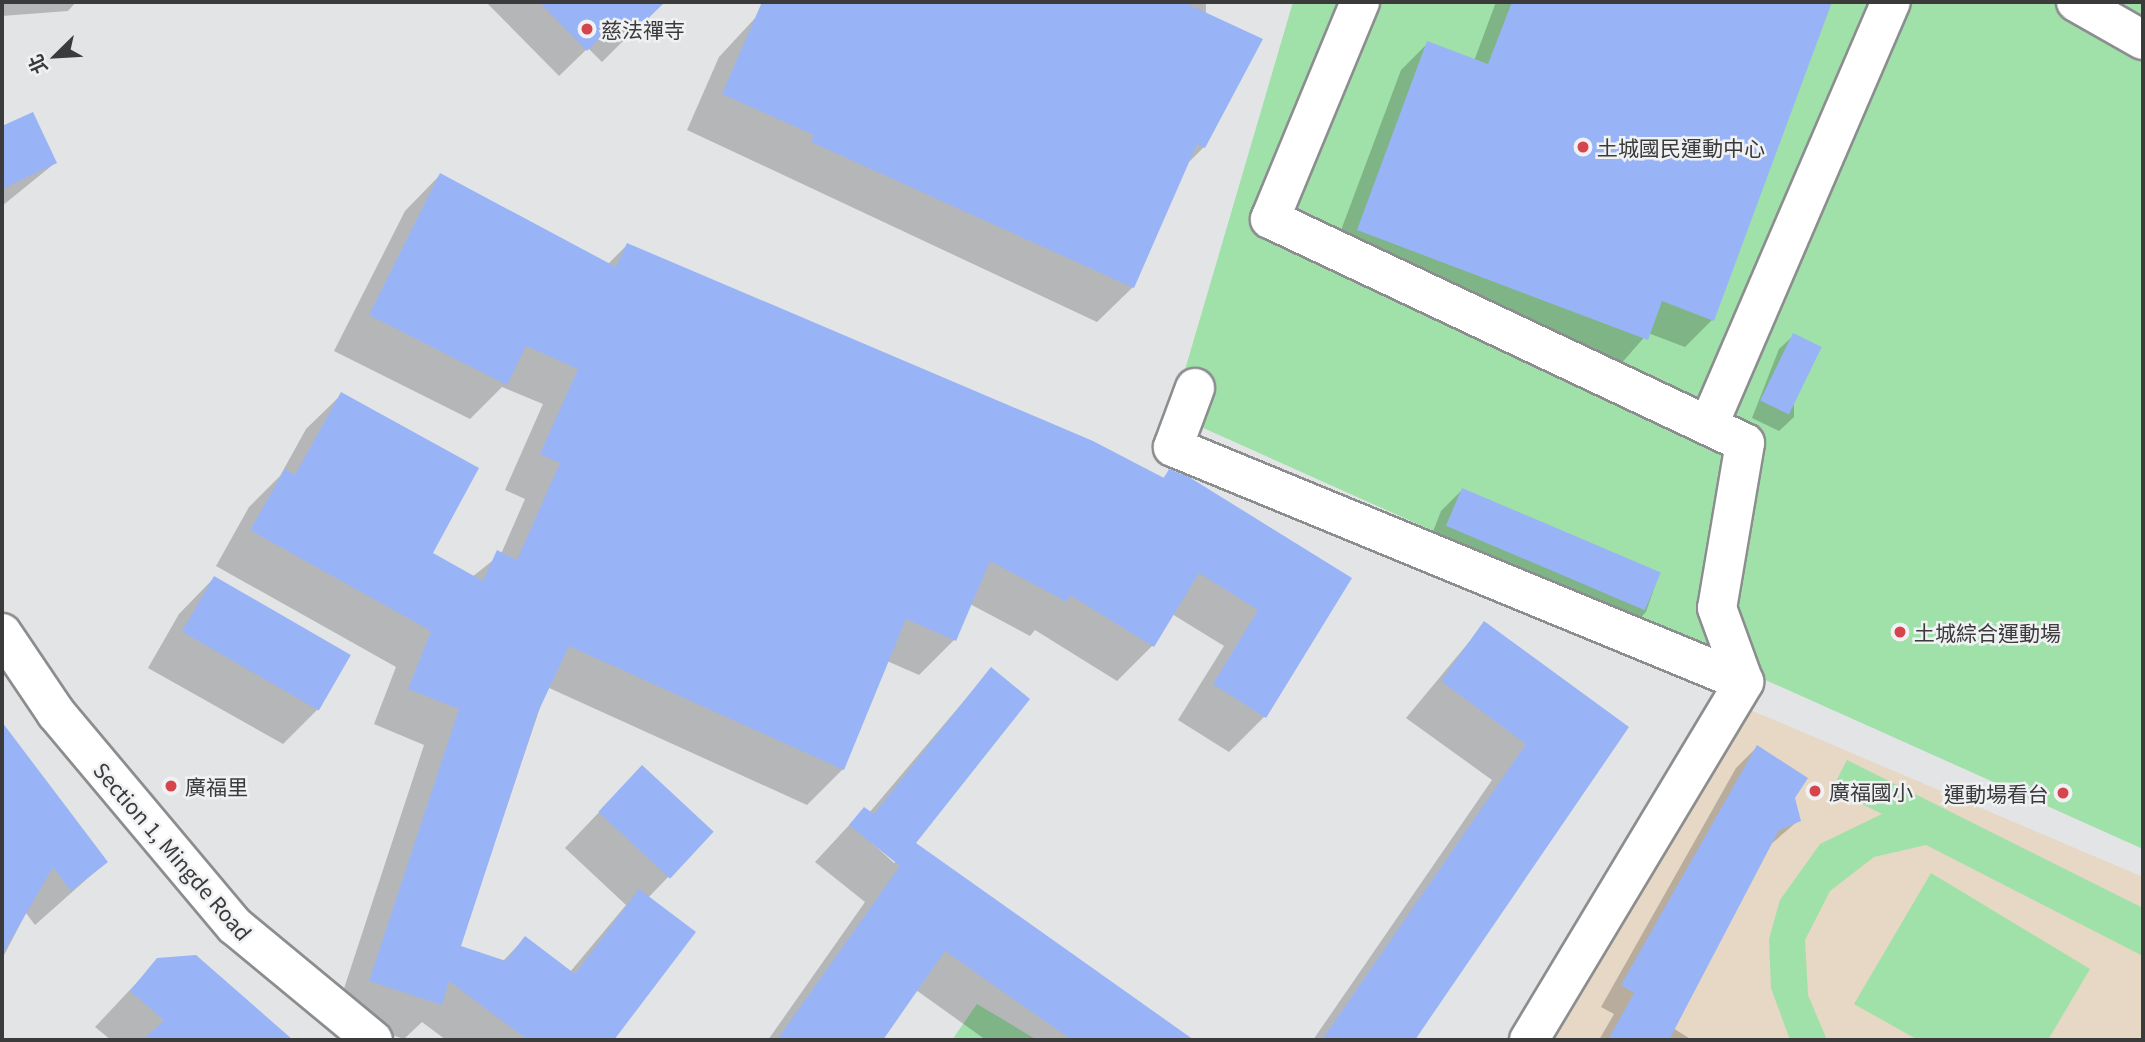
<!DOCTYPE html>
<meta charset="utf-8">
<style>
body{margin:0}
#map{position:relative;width:2145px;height:1042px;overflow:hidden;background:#e3e4e6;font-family:Georgia,"Noto Sans TC",serif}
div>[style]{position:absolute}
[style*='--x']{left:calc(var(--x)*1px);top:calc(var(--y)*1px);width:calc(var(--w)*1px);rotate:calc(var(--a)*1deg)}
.education>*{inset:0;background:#e6d8c5}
.green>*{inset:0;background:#9fe1a8}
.shadow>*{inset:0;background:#0003}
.building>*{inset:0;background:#98b4f7;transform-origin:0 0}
.roads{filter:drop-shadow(2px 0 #8c8d8f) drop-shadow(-2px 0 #8c8d8f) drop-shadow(0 2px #8c8d8f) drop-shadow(0 -2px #8c8d8f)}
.minor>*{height:38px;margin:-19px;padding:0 19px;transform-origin:19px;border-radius:19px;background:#fff}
.dots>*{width:19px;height:19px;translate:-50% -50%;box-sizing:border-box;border:4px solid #f0f1f3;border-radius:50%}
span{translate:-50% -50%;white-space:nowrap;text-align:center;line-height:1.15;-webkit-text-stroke:5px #f0f1f3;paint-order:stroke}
.poi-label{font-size:21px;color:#3b3b3c}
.left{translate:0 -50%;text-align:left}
.right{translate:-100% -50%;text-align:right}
.street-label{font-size:21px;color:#3b3b3c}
.frame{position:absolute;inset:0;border:4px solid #3b3b3c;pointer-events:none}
.north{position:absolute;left:21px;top:21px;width:70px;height:70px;-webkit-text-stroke:5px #f0f1f3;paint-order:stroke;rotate:246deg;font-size:19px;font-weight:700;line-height:28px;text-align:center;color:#3b3b3c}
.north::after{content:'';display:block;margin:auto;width:24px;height:32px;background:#3b3b3c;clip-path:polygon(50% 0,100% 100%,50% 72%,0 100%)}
</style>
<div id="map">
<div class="education">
<div style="clip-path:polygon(1739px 705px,2143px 877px,2143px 1040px,1543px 1040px)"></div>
</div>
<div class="green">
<div style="clip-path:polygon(1293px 2px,2143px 2px,2143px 849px,1172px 414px)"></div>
<div style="clip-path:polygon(1847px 760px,2143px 908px,2143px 956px,1926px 845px,1874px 857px,1830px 891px,1805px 940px,1808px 995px,1827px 1040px,1790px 1040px,1771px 988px,1769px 939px,1780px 900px,1820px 844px,1882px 814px,1832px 789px)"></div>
<div style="clip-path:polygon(1931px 873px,2090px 969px,2048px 1040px,1918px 1040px,1854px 1004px)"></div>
<div style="clip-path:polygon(977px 1004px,1037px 1040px,952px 1040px)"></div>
</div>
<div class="shadow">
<div style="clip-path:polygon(2px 2px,76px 2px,68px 11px,2px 16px)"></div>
<div style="clip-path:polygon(486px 2px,651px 2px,657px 7px,602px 62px,588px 48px,559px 76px)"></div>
<div style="clip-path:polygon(770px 2px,1206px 2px,1204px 147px,1187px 164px,1133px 287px,1097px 322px,687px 130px,719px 57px)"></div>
<div style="clip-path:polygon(1496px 2px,1830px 2px,1712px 320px,1685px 347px,1648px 333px,1619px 366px,1331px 257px,1401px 70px,1428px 43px,1474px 61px)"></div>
<div style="clip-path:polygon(32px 114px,55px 163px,2px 206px,2px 128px)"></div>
<div style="clip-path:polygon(440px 175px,608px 264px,627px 245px,1162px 479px,1170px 471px,1350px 579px,1265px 716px,1229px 752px,1178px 720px,1224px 646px,1172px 614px,1152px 646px,1117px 681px,1035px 630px,1030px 636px,970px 604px,954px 640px,919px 675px,887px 661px,843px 769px,807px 805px,547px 687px,459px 947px,502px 962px,525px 938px,570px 972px,626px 905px,565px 848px,642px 767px,712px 831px,648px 898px,694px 933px,612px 1040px,446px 1040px,422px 1022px,404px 1039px,335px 1016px,424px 745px,374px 724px,396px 667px,216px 566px,249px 507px,280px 476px,306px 429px,342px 394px,430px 553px,472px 577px,501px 554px,525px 499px,505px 490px,543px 404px,502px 387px,470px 419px,334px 351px,405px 211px)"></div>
<div style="clip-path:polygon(1794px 335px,1794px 417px,1779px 431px,1752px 418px,1779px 349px)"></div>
<div style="clip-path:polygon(1462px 490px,1659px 574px,1646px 612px,1625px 634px,1427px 547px,1441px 511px)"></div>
<div style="clip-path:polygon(214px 578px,319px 708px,283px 744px,148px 668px,179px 614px)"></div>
<div style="clip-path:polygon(1484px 624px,1627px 728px,1412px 1040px,1313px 1040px,1492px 780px,1406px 718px)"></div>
<div style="clip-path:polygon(evenodd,991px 669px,913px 844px,1169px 1025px,1158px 1040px,986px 1040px,916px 990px,880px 1040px,768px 1040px,865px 902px,815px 862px,864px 809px,869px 813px,991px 669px,851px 824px,897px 861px,894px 863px,851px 824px)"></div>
<div style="clip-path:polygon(2px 725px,106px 862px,35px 925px,26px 913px,2px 959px)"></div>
<div style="clip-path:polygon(1757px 747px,1794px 797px,1799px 820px,1770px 845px,1673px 1028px,1692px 1040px,1599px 1040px,1614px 1014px,1601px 1007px,1736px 768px)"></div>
<div style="clip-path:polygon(195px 957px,290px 1040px,111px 1040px,95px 1027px,158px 960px)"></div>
</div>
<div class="building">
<div style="clip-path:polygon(539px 2px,665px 2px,630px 36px,616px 22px,587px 51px)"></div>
<div style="clip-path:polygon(762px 2px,1183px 2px,1263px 39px,1205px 148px,1197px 144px,1134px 288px,811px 142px,814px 135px,722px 94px)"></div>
<div style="clip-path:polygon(1512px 2px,1832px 2px,1714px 321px,1662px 301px,1648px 340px,1357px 230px,1427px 41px,1488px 64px)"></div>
<div style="clip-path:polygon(33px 112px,57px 163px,2px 189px,2px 126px)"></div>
<div style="clip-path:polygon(440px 173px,616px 267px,627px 243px,1093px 441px,1164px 478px,1169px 469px,1189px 477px,1352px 578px,1266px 718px,1213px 684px,1258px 610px,1199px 573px,1154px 647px,1070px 595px,1067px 602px,990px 561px,956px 641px,906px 619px,844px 770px,569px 646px,538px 712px,461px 946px,506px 961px,525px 936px,575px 974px,639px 889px,696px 932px,614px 1040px,528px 1040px,449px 981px,442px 1005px,369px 981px,459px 709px,408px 689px,431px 631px,250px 530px,285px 469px,295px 475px,341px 392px,479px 468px,433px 553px,483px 581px,497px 550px,517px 560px,560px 463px,540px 454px,578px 369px,526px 346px,507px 385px,369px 315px)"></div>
<div style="left:1793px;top:333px;width:32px;height:75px;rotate:26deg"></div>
<div style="left:1462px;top:488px;width:216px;height:41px;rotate:23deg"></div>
<div style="left:214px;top:576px;width:158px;height:64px;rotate:30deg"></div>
<div style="clip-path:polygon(1484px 621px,1629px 727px,1415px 1040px,1322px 1040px,1526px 744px,1441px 681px)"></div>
<div style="clip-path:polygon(991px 667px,1030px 699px,916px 843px,1194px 1040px,1072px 1040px,945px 951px,883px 1040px,777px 1040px,900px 866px,849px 825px,864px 807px,874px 814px)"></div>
<div style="clip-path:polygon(2px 722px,108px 862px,71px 891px,53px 867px,2px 955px)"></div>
<div style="clip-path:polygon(1757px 745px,1808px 778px,1795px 798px,1801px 821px,1779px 830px,1669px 1040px,1608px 1040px,1634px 993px,1621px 985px)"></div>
<div style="left:642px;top:765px;width:98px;height:64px;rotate:43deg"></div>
<div style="clip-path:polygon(196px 955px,293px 1040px,143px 1040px,164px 1020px,130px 991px,157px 958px)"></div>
</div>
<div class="roads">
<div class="minor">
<div style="--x:1360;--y:2;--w:235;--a:112.5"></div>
<div style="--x:1270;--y:219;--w:525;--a:25.25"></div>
<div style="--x:1745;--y:443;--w:167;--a:99.6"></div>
<div style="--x:1717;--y:608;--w:79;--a:70"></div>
<div style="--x:2076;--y:2;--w:77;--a:29.6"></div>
<div style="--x:1195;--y:388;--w:63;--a:110.4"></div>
<div style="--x:1173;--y:447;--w:617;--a:22.37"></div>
<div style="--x:1709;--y:424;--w:460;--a:-66.7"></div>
<div style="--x:2;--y:633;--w:97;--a:56"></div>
<div style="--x:56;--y:713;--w:278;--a:50"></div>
<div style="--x:235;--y:926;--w:179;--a:39.6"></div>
<div style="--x:1529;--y:1040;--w:418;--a:-59"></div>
</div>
</div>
<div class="dots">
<div style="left:587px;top:29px;background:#d6454e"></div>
<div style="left:1583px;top:147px;background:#d6454e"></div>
<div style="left:1900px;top:632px;background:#d6454e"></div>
<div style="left:171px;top:786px;background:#d6454e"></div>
<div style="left:1815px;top:791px;background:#d6454e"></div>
<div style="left:2063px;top:793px;background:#d6454e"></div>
</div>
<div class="poi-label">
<span class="left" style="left:601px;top:29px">慈法禪寺</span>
<span class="left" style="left:1597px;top:147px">土城國民運動中心</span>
<span class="left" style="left:1914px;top:632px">土城綜合運動場</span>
<span class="left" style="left:185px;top:786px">廣福里</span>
<span class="left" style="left:1829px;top:791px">廣福國小</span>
<span class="right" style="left:2049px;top:793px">運動場看台</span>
</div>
<div class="street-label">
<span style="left:173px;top:851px;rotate:49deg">Section 1, Mingde Road</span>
</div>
<div class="frame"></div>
<div class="north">北</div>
</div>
